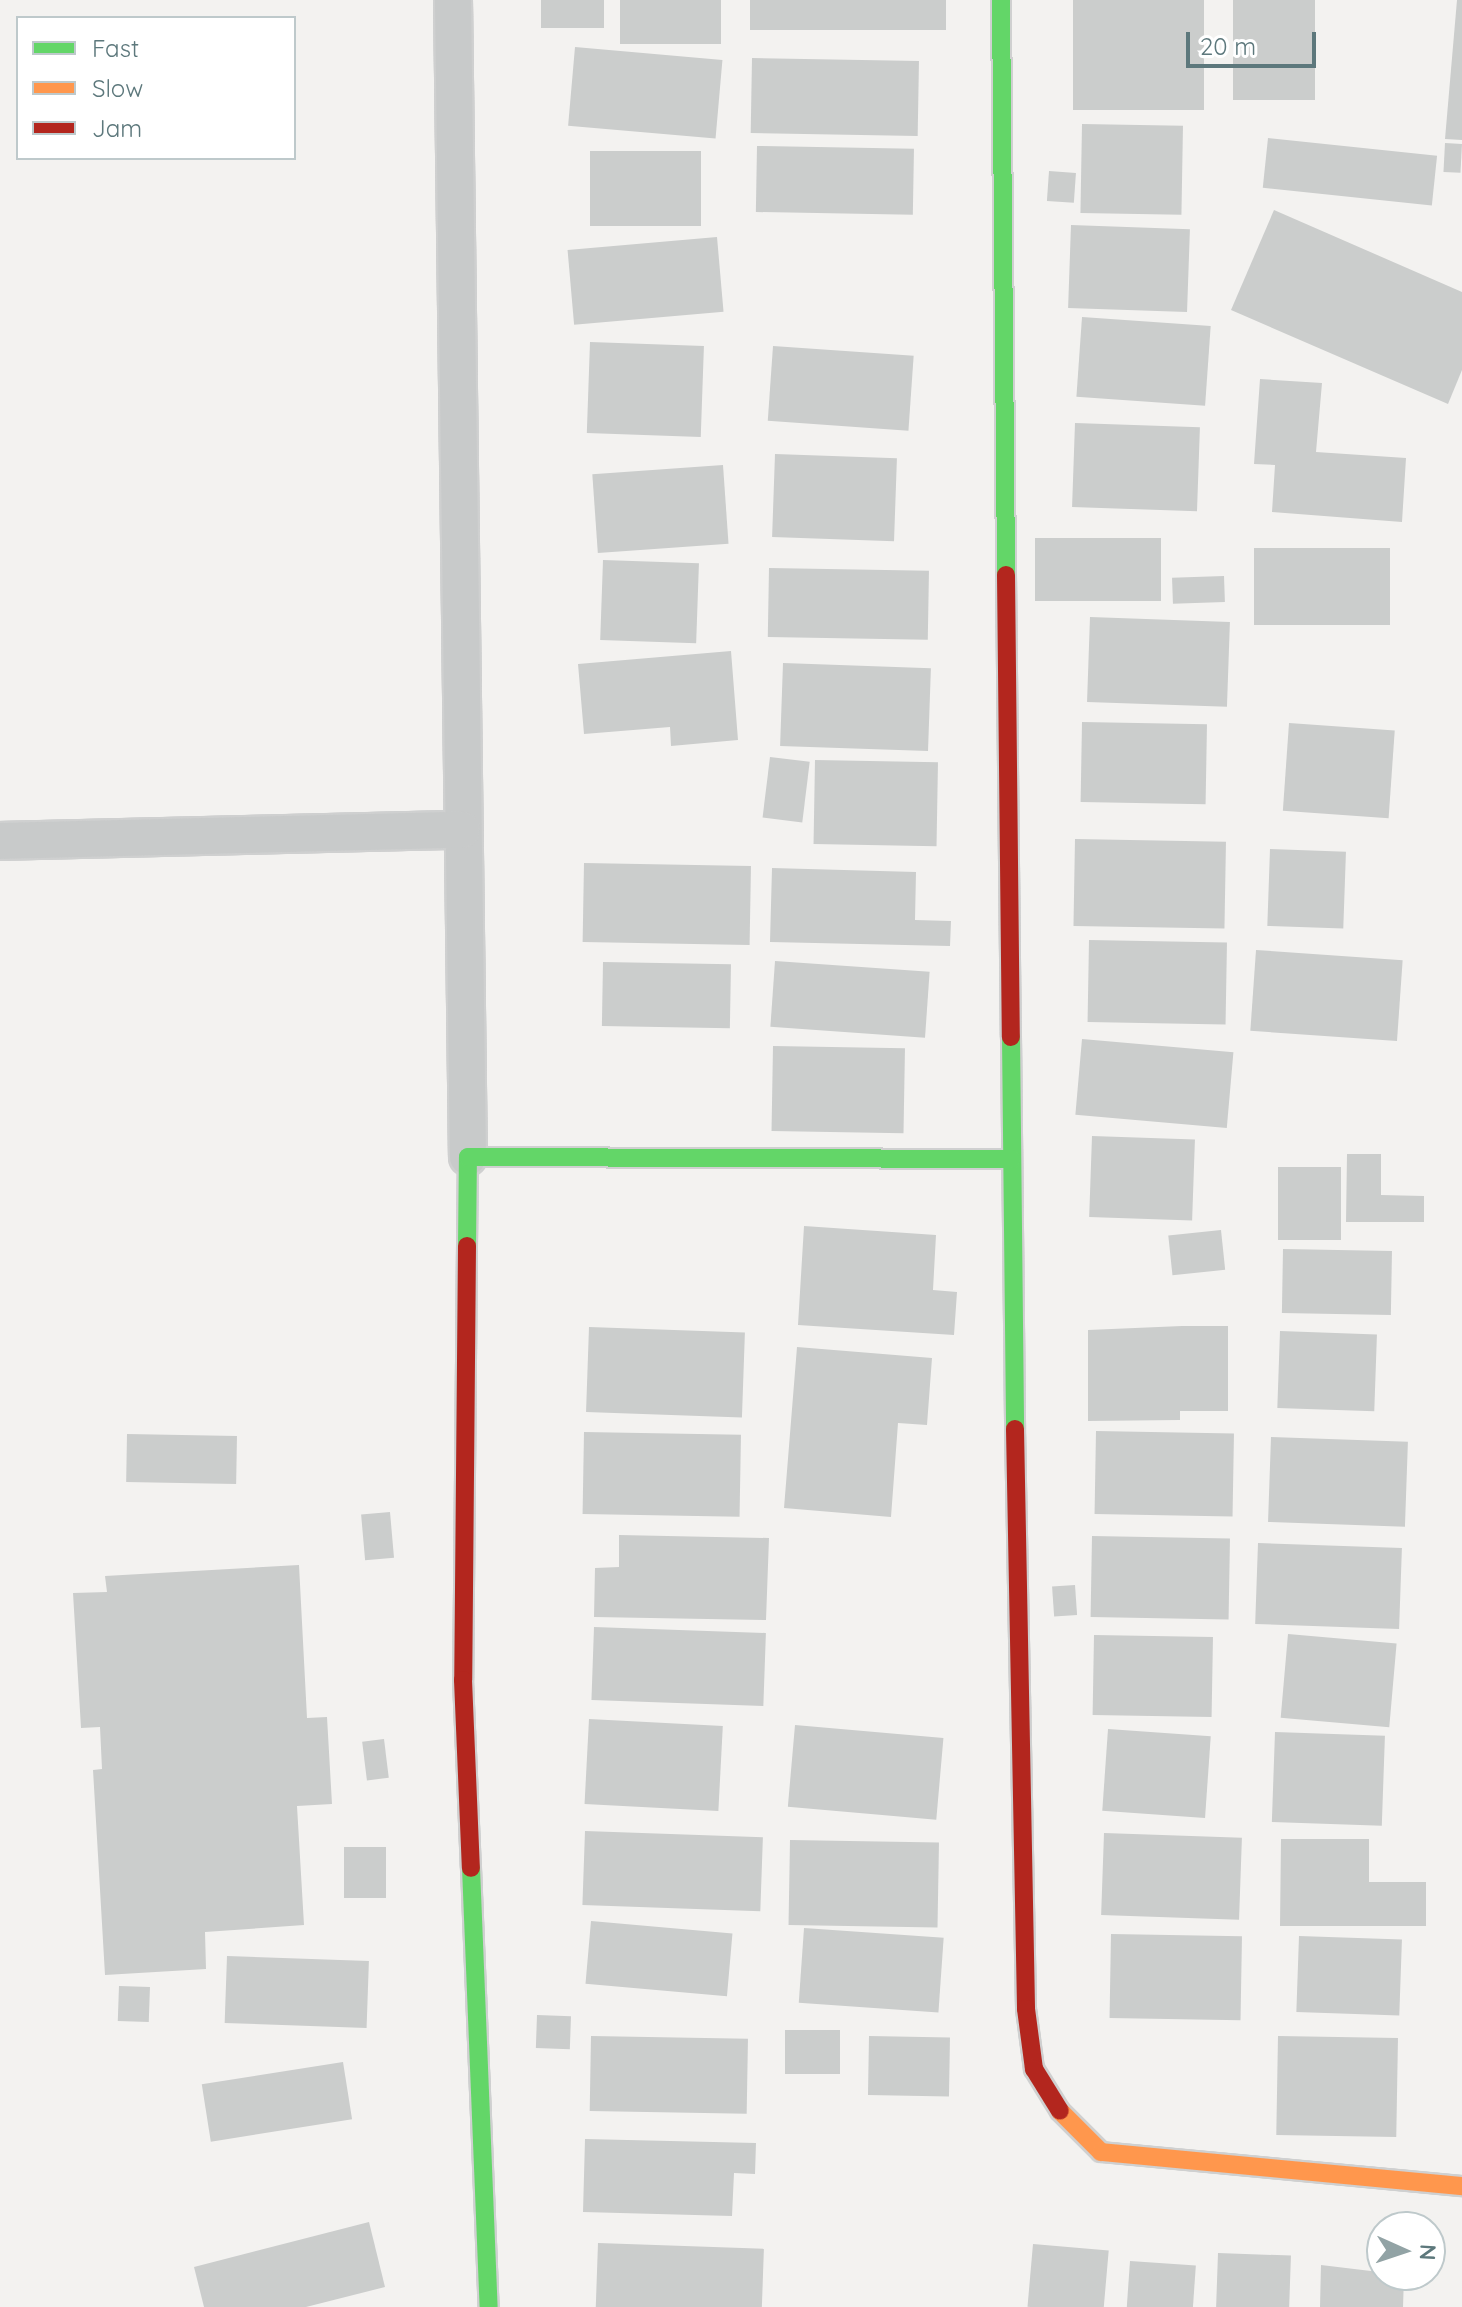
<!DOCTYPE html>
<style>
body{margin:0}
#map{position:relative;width:1462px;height:2307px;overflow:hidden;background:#f3f2f0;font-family:Quicksand,sans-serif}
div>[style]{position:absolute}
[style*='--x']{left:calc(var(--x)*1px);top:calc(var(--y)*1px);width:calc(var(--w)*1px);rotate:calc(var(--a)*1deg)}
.building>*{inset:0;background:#cbcdcc;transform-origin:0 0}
.roads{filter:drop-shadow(2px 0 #cfd0d0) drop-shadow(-2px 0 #cfd0d0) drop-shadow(0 2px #cfd0d0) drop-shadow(0 -2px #cfd0d0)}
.street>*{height:36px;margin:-18px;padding:0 18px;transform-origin:18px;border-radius:18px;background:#c8caca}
.fast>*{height:18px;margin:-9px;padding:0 9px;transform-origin:9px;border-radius:9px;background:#63d668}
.slow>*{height:18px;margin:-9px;padding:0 9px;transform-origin:9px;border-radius:9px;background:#ff974d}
.jam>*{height:18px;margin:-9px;padding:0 9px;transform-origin:9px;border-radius:9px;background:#b3261e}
span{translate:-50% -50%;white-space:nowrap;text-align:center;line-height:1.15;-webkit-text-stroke:8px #fff;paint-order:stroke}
.legend{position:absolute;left:16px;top:16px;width:280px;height:144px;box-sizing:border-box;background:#fff;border:2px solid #bec9cb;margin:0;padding:10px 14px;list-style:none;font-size:24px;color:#5d787c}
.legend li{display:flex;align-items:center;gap:16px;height:40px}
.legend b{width:40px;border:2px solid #bec9cb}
.north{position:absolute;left:1366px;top:2211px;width:80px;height:80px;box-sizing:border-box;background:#fff;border:2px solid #bec9cb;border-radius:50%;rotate:93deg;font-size:22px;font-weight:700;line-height:32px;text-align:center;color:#5d787c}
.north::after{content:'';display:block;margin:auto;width:28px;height:36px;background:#92a3a5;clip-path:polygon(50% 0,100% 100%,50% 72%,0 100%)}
.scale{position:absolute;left:1186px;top:32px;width:130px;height:36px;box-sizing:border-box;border:4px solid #5d787c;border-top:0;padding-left:10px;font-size:24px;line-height:28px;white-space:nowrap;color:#5d787c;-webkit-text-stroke:6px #fff;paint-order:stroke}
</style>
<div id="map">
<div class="building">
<div style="left:604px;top:0;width:28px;height:63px;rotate:90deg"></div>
<div style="left:620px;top:0;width:101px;height:44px"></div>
<div style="left:750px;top:0;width:196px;height:30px"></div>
<div style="left:1073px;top:0;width:131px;height:110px"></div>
<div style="left:1233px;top:0;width:82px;height:100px"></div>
<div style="clip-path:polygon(1457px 0,1462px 0,1462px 140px,1445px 139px)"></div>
<div style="left:575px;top:47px;width:148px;height:79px;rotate:5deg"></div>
<div style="left:752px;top:58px;width:167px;height:75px;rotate:1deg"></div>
<div style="left:1082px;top:124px;width:101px;height:89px;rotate:1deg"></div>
<div style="left:1268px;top:138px;width:170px;height:50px;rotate:6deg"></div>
<div style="left:1445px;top:143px;width:17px;height:29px;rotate:3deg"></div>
<div style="left:757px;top:146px;width:157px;height:66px;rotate:1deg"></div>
<div style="left:590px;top:151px;width:111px;height:75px"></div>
<div style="left:1049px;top:171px;width:27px;height:30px;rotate:4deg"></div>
<div style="clip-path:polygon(1274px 210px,1462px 292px,1462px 370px,1448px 404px,1231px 310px)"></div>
<div style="left:1071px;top:225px;width:119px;height:83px;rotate:2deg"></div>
<div style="left:717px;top:237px;width:75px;height:150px;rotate:85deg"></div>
<div style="left:1082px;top:317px;width:129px;height:80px;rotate:4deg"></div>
<div style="left:590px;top:342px;width:114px;height:91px;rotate:2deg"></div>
<div style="left:773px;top:346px;width:141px;height:75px;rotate:4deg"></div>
<div style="clip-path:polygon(1260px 379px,1322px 383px,1316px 452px,1406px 458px,1402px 522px,1272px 512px,1275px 465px,1254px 464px)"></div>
<div style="left:1075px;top:423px;width:125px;height:84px;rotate:2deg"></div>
<div style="left:775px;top:454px;width:122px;height:83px;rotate:2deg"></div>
<div style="left:723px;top:465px;width:79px;height:131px;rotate:86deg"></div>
<div style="left:1035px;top:538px;width:126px;height:63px"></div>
<div style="left:1254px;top:548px;width:136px;height:77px"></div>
<div style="left:603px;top:560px;width:96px;height:80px;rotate:2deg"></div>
<div style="left:769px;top:568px;width:160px;height:69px;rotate:1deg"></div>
<div style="left:1224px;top:576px;width:26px;height:52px;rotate:88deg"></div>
<div style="left:1090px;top:617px;width:140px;height:85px;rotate:2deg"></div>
<div style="clip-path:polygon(731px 651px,738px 740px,671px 746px,670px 727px,584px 734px,578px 664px)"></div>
<div style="left:783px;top:663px;width:148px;height:83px;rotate:2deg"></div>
<div style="left:1082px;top:722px;width:125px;height:80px;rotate:1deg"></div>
<div style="left:1289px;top:723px;width:106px;height:88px;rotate:4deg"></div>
<div style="left:770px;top:757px;width:40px;height:61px;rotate:7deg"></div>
<div style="left:815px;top:760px;width:123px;height:84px;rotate:1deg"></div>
<div style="left:1075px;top:839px;width:151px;height:87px;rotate:1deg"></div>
<div style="left:1270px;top:849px;width:76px;height:77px;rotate:2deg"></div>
<div style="left:584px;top:863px;width:167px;height:79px;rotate:1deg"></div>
<div style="clip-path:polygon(772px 868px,916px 872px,915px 920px,951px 921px,950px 946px,770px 942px)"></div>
<div style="left:1089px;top:940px;width:138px;height:82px;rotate:1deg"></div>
<div style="left:1256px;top:950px;width:147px;height:81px;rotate:4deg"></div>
<div style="left:775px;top:961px;width:155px;height:66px;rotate:4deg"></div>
<div style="left:603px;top:962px;width:128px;height:64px;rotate:1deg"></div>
<div style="left:1082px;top:1039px;width:152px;height:76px;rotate:5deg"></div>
<div style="left:773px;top:1046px;width:132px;height:85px;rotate:1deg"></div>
<div style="left:1092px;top:1136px;width:103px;height:81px;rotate:2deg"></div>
<div style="clip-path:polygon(1347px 1154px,1381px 1154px,1381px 1195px,1424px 1196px,1424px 1222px,1346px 1222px)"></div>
<div style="left:1278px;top:1167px;width:63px;height:73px"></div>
<div style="clip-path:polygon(804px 1226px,936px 1235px,933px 1290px,957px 1292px,954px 1335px,798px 1325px)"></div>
<div style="left:1221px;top:1230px;width:40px;height:53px;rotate:84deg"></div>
<div style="left:1283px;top:1249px;width:109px;height:64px;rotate:1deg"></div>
<div style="clip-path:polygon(1182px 1326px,1228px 1326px,1228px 1411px,1180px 1411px,1180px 1420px,1088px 1421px,1088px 1330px)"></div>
<div style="left:589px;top:1327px;width:156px;height:85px;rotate:2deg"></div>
<div style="left:1280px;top:1331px;width:97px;height:77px;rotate:2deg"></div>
<div style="clip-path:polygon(797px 1347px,932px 1358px,927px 1425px,898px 1423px,891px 1517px,784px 1508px)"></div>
<div style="left:1096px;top:1431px;width:138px;height:83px;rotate:1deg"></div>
<div style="left:584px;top:1432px;width:157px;height:82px;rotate:1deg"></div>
<div style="left:127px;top:1434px;width:110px;height:48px;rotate:1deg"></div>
<div style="left:1271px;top:1437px;width:137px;height:85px;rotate:2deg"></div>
<div style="left:390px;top:1512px;width:46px;height:29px;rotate:85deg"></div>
<div style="clip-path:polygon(619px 1535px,769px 1538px,766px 1620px,594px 1617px,595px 1568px,619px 1567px)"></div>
<div style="left:1092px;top:1536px;width:138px;height:81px;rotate:1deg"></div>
<div style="left:1258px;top:1543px;width:144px;height:81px;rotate:2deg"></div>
<div style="clip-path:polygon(299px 1565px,307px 1718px,327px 1717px,332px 1804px,297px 1806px,304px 1925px,205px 1932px,206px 1969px,105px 1975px,93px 1770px,102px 1769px,100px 1727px,81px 1728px,73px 1593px,107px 1592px,105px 1576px)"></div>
<div style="left:1075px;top:1585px;width:30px;height:23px;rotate:86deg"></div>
<div style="left:594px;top:1627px;width:172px;height:73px;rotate:2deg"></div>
<div style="left:1288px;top:1634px;width:109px;height:84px;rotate:5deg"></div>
<div style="left:1094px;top:1635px;width:119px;height:80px;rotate:1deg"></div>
<div style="left:589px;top:1719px;width:134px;height:85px;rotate:3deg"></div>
<div style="left:795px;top:1725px;width:149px;height:82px;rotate:5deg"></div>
<div style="left:1108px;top:1729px;width:103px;height:82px;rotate:4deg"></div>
<div style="left:1275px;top:1732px;width:110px;height:90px;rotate:2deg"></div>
<div style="left:384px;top:1739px;width:39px;height:22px;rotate:83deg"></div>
<div style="left:585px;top:1831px;width:178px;height:74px;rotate:2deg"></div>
<div style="left:1104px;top:1833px;width:138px;height:82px;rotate:2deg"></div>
<div style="clip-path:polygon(1281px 1839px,1369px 1839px,1369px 1882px,1426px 1882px,1426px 1926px,1280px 1926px)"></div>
<div style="left:790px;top:1840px;width:149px;height:85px;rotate:1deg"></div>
<div style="left:344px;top:1847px;width:42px;height:51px"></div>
<div style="left:591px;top:1921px;width:142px;height:63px;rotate:5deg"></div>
<div style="left:804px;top:1928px;width:140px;height:75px;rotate:4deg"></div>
<div style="left:1111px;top:1934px;width:131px;height:84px;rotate:1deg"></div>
<div style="left:1299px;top:1936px;width:103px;height:76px;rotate:2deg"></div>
<div style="left:227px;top:1956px;width:142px;height:67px;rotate:2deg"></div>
<div style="left:119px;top:1986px;width:31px;height:35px;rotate:2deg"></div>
<div style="left:537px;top:2015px;width:34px;height:33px;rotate:2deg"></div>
<div style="left:785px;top:2030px;width:55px;height:44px"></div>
<div style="left:591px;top:2036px;width:157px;height:75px;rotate:1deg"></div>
<div style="left:869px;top:2036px;width:81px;height:59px;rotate:1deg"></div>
<div style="left:1278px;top:2036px;width:120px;height:99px;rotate:1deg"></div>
<div style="left:343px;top:2062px;width:58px;height:143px;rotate:81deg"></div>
<div style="clip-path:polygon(585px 2139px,756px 2143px,755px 2174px,734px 2173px,732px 2216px,583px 2212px)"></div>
<div style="clip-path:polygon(369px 2222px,385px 2287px,306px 2307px,204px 2307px,194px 2267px)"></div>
<div style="left:598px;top:2243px;width:166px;height:64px;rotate:2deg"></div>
<div style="left:1033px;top:2244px;width:76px;height:63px;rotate:5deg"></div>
<div style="left:1218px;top:2253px;width:73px;height:54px;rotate:2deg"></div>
<div style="left:1130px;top:2261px;width:66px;height:46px;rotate:4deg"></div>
<div style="clip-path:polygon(1321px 2265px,1404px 2275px,1403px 2307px,1320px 2307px)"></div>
</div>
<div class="roads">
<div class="street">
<div style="--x:453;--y:0;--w:1157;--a:89.26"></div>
<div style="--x:0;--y:841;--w:462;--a:-1.4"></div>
</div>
<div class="fast">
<div style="--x:1001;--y:0;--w:575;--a:89.5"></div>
<div style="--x:1011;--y:1037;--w:392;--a:89.4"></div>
<div style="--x:467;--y:1246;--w:89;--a:-89.4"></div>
<div style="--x:468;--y:1157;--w:544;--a:0.21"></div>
<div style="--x:471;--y:1868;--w:439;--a:87.7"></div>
</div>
<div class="slow">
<div style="--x:1060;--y:2111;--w:58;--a:45"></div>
<div style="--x:1101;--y:2152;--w:363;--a:5.4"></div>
</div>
<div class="jam">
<div style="--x:1006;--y:575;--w:462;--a:89.4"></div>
<div style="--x:467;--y:1246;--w:434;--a:90.5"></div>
<div style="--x:463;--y:1680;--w:188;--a:87.6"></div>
<div style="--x:1015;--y:1429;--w:580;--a:88.91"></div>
<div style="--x:1026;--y:2009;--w:61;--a:82.4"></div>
<div style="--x:1034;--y:2069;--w:49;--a:58.2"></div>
</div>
</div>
<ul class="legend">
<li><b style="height:10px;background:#63d668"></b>Fast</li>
<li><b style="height:10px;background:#ff974d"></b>Slow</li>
<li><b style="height:10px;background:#b3261e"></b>Jam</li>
</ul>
<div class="north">N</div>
<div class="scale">20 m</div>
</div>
